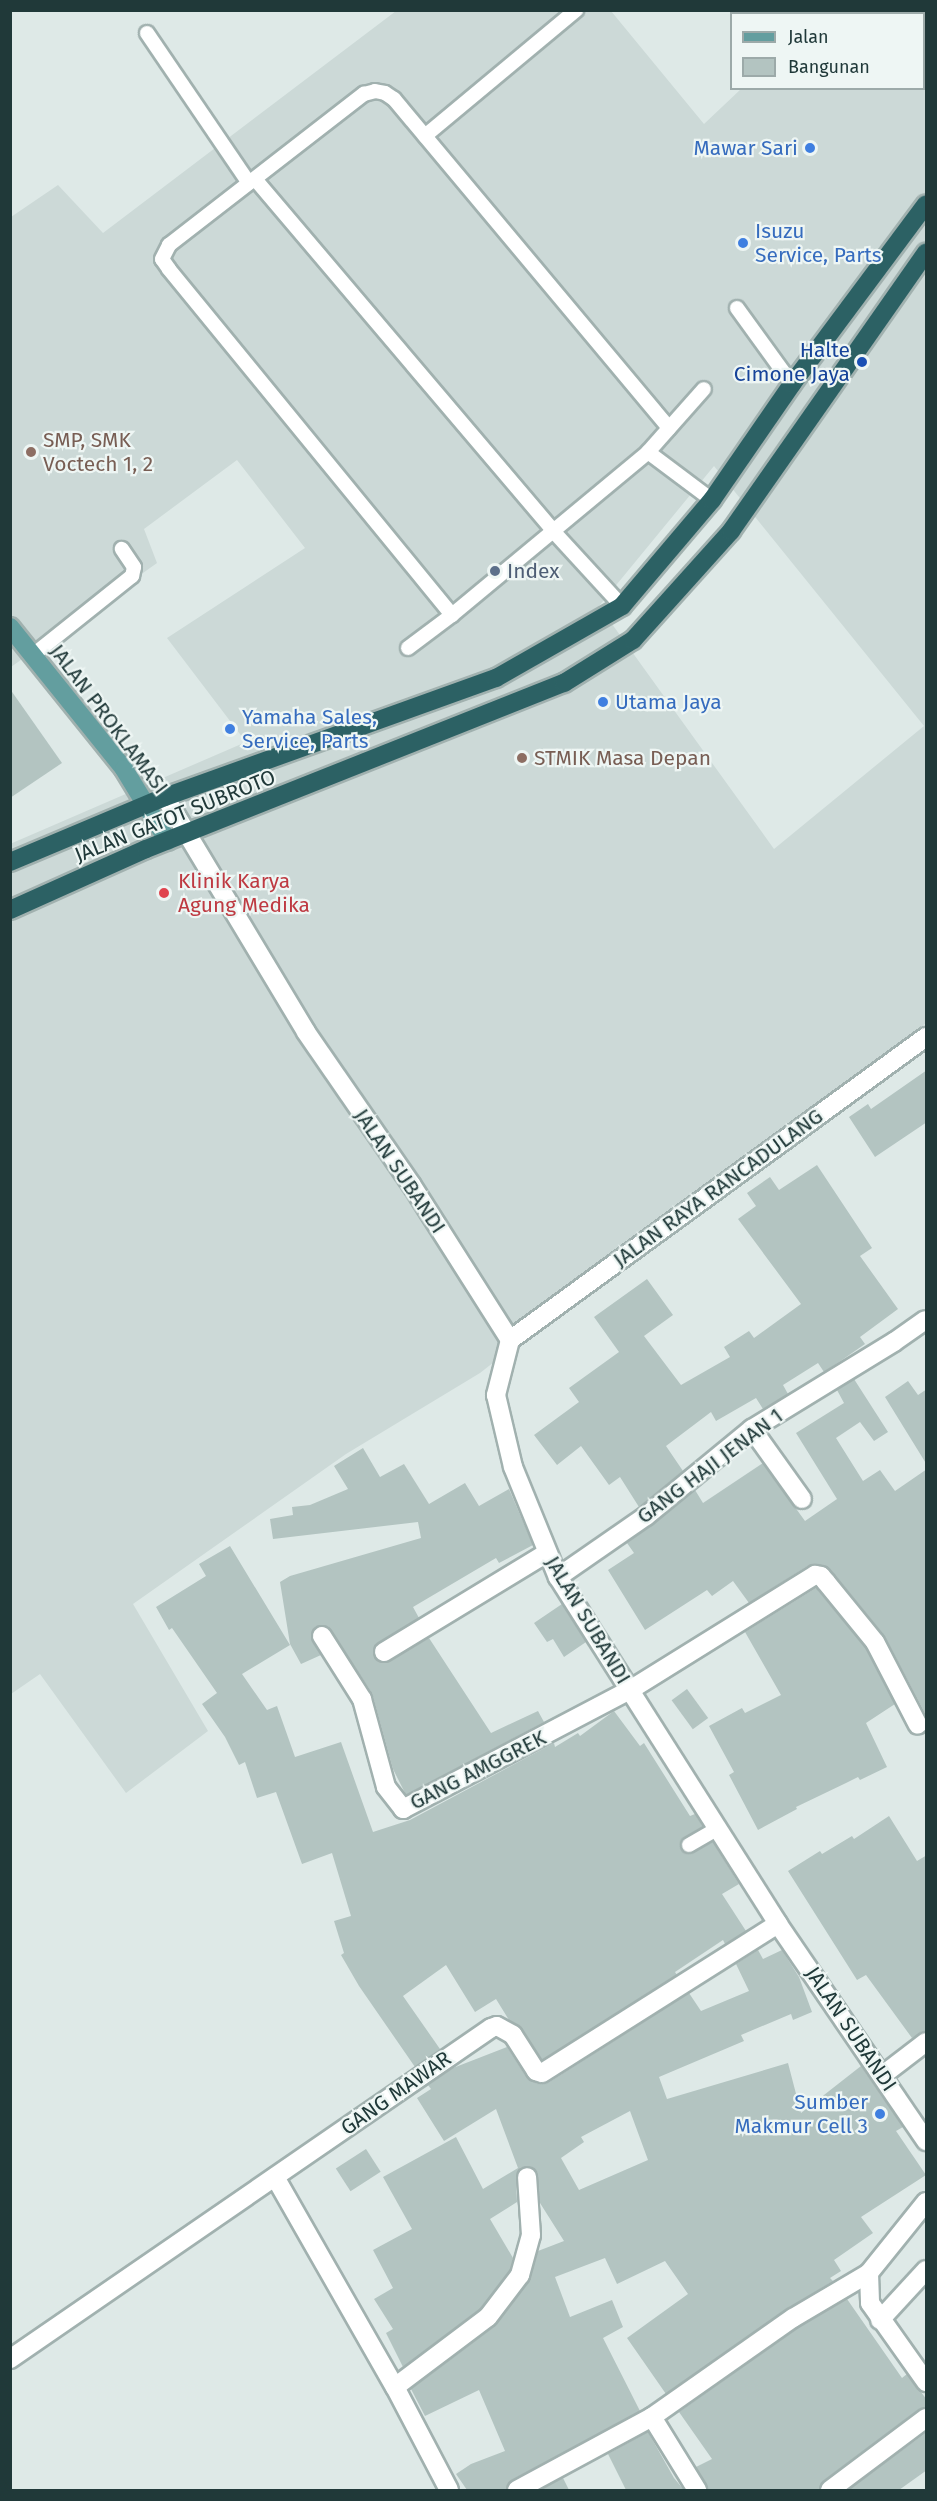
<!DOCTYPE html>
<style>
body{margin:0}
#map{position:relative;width:937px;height:2501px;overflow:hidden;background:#dee9e7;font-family:"Fira Sans",sans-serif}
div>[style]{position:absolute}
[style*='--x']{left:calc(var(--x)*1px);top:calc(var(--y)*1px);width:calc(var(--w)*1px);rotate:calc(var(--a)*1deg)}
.built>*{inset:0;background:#ccd9d7}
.building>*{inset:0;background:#b3c4c1;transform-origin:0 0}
.roads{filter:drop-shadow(2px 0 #a1b1af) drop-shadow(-2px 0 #a1b1af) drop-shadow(0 2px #a1b1af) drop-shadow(0 -2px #a1b1af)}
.lane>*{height:14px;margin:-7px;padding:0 7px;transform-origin:7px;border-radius:7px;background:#fff}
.street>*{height:18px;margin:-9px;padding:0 9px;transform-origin:9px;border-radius:9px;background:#fff}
.secondary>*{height:18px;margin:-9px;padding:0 9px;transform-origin:9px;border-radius:9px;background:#fff}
.primary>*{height:18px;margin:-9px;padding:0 9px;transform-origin:9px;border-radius:9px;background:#639e9f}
.highway>*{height:18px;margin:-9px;padding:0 9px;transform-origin:9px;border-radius:9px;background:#2c6164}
.dots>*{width:16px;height:16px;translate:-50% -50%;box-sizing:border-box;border:3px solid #eef6f4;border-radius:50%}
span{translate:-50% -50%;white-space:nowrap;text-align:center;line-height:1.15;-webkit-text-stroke:4.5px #eef6f4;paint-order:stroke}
.shop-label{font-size:21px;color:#366cbe}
.right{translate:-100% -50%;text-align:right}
.left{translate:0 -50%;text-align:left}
.transit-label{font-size:21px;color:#164399}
.education-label{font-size:21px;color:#785e54}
.service-label{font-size:21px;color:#4e5e75}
.street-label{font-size:21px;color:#203939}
.health-label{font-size:21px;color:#be3a42}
.frame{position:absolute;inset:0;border:12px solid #203939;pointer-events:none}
.legend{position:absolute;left:730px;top:12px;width:195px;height:78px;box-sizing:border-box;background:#eef6f4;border:2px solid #9caaa9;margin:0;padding:8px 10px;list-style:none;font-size:18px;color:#203939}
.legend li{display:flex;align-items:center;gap:12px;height:30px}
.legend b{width:30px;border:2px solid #9caaa9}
</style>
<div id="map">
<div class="built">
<div style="clip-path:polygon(evenodd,396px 11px,611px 11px,704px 124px,741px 89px,924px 88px,924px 14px,813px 14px,813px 11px,926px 11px,926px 1023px,480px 1373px,346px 1454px,133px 1604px,208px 1731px,126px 1793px,40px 1674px,11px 1694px,10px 844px,246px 742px,167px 638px,305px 548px,237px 460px,144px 529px,157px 563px,11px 667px,11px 217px,58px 185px,103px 233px,396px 11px,714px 466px,924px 726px,774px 849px,599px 606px,714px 466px)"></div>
</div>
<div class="building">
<div style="clip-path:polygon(10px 689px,62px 763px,10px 798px)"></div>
<div style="clip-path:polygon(927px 1070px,927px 1122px,875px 1157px,849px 1117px,868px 1104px,871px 1109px)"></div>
<div style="clip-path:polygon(817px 1165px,872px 1248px,860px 1256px,898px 1309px,860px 1337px,865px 1344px,842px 1360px,824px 1372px,818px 1363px,783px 1385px,788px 1394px,763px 1409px,756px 1398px,716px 1421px,711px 1412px,666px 1446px,683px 1471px,639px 1507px,620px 1477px,609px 1485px,581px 1446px,557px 1465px,534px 1435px,579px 1402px,569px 1388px,619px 1352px,594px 1317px,647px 1279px,673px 1315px,644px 1336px,681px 1385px,730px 1357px,724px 1347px,749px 1331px,754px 1338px,801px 1304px,738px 1219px,756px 1206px,747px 1193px,770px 1177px,779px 1190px)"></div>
<div style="clip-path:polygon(854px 1379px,888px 1432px,874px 1441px,860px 1422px,836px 1438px,863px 1481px,880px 1470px,895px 1491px,927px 1469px,927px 1717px,884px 1635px,830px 1569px,824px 1565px,809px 1565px,749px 1603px,733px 1581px,712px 1596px,707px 1590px,645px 1630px,608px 1570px,634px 1553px,627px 1543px,695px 1490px,703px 1503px,763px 1463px,805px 1521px,837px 1499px,796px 1433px,844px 1403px,837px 1390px)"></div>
<div style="clip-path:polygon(908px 1381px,918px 1395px,927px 1389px,927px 1465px,885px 1397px)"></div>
<div style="clip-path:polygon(363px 1448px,380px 1477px,404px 1464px,429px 1504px,465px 1483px,479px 1506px,509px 1489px,533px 1545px,499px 1563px,496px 1558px,413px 1607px,419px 1618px,374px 1647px,375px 1658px,385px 1663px,429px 1638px,491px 1733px,538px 1711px,544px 1722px,406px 1795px,393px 1769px,372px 1693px,328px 1626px,316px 1626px,312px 1631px,312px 1641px,321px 1655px,301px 1664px,290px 1644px,280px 1582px,290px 1576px,421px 1538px,418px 1522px,273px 1539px,270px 1519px,293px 1515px,292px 1507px,310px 1505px,348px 1489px,334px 1466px)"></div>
<div style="clip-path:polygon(230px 1546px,290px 1645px,242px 1674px,267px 1710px,277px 1706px,295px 1757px,341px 1742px,373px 1832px,410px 1820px,554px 1743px,555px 1747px,578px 1733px,580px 1736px,614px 1711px,640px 1746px,644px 1743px,690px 1816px,695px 1814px,703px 1827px,682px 1840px,682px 1850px,690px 1854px,713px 1842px,739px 1884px,722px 1894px,746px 1931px,725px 1944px,723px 1940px,675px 1972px,677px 1975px,542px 2060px,522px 2029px,509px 2020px,496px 1999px,475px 2012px,446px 1965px,403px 1996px,440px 2049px,415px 2067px,359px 1986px,341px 1955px,344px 1953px,334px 1921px,351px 1916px,332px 1853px,302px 1864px,276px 1792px,257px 1798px,245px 1762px,239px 1765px,225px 1737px,202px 1704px,217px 1693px,172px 1628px,169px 1630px,156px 1607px,206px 1576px,199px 1564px)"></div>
<div style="clip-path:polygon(816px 1588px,866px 1648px,895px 1704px,866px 1723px,887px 1767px,860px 1780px,858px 1777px,846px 1783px,796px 1807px,797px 1809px,758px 1830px,729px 1775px,734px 1772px,709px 1726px,742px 1708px,745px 1713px,781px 1695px,745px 1632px)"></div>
<div style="clip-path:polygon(562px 1604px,586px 1642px,564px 1657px,553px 1639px,547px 1642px,534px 1623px)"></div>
<div style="left:687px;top:1689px;width:36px;height:19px;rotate:54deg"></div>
<div style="clip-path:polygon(889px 1816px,917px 1861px,927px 1855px,927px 2031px,912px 2038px,866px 1975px,857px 1980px,788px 1871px,820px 1851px,822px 1854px,852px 1836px,854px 1839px)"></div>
<div style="clip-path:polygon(evenodd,758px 1950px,763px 1959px,782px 1950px,799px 1977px,812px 2012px,793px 2020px,791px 2014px,741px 2035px,744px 2041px,659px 2077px,667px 2099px,788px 2063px,801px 2113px,861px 2066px,903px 2127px,896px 2131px,926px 2175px,861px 2217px,873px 2233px,834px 2260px,841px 2271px,830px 2278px,833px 2281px,787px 2309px,666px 2394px,627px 2338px,688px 2294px,665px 2261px,617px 2284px,605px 2258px,555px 2277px,570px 2317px,612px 2300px,623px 2327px,603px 2338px,640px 2411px,512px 2480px,506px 2490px,467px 2490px,456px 2474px,471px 2464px,505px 2451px,479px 2390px,425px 2416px,411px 2389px,495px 2326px,529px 2281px,538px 2251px,564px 2241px,540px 2203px,537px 2171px,531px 2167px,521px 2167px,516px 2177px,517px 2202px,490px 2219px,513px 2258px,510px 2270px,480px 2309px,403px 2367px,386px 2333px,393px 2329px,374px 2299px,393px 2288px,373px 2250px,412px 2229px,383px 2177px,456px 2137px,483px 2189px,518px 2168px,496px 2109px,444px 2141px,417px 2098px,431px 2089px,428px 2085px,453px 2068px,507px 2047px,527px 2078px,538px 2084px,548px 2083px,689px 1993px,701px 2011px,749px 1991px,736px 1964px,758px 1950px,630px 2111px,648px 2160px,579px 2190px,561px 2158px,584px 2142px,581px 2137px,630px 2111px)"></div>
<div style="left:366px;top:2149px;width:27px;height:36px;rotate:57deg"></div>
<div style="clip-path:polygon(847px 2299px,902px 2378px,907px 2374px,921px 2392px,927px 2400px,927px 2407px,919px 2409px,823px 2481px,819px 2490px,708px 2490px,696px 2467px,712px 2459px,679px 2412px,799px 2327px)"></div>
<div style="clip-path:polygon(648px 2432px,674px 2478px,684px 2490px,626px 2490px,608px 2454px)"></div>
<div style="clip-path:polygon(927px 2432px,927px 2470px,899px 2490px,848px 2490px)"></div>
<div style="clip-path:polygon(563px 2478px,569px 2490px,540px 2490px)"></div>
</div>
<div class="roads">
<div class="lane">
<div style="--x:147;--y:33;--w:181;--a:55.8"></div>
<div style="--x:425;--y:136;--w:197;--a:-39.8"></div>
<div style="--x:255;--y:179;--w:461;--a:49.7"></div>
<div style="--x:553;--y:531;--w:102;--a:47.4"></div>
<div style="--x:737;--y:308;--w:94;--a:54.1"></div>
<div style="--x:648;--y:452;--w:80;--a:36.9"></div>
<div style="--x:452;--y:615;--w:447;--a:-129.3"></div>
<div style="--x:169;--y:269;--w:12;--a:-125"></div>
<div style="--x:162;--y:259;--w:16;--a:-63"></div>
<div style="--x:169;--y:245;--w:247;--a:-37.8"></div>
<div style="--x:364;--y:94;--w:11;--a:-15"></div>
<div style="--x:375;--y:91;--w:10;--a:11"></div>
<div style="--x:385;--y:93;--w:11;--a:34"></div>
<div style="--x:394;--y:99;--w:429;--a:50.1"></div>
<div style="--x:408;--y:648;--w:55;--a:-36.9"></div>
<div style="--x:452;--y:615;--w:255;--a:-39.7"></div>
<div style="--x:648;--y:452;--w:84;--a:-48.4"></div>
<div style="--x:33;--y:655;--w:127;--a:-38.6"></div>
<div style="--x:132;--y:576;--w:9;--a:-77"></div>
<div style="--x:134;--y:567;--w:22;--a:-124"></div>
<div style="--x:689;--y:1845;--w:32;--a:-30"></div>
</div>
<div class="street">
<div style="--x:847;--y:10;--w:6;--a:39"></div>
<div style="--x:924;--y:64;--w:4;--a:56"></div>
<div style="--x:510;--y:1340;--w:515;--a:-36.07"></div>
<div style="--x:752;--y:1429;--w:86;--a:54.5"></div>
<div style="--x:558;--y:1577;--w:107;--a:-34.7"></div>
<div style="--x:646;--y:1516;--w:137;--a:-39.4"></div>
<div style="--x:752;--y:1429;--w:167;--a:-31.5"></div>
<div style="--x:894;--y:1342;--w:38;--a:-35"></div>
<div style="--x:322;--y:1636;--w:75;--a:57.6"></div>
<div style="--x:362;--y:1699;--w:91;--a:74.7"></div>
<div style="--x:386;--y:1787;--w:28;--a:52"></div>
<div style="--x:403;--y:1809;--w:256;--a:-27.7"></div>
<div style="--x:630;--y:1690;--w:218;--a:-31.9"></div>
<div style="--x:815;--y:1575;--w:6;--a:9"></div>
<div style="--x:821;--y:1576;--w:8;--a:50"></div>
<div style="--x:826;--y:1582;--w:77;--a:50.8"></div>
<div style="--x:875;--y:1642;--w:93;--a:62.6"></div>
<div style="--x:384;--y:1652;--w:191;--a:-31.3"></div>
<div style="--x:883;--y:2075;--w:54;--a:-37.5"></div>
<div style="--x:275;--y:2177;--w:242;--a:60.3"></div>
<div style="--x:395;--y:2387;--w:116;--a:62.3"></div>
<div style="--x:880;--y:2320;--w:68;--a:-47.4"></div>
<div style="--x:10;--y:2359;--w:584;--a:-34.53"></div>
<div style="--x:491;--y:2028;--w:6;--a:-18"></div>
<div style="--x:497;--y:2026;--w:18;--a:29"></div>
<div style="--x:513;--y:2035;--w:43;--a:57.4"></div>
<div style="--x:536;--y:2071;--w:6;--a:18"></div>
<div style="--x:542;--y:2073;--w:279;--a:-32.3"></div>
<div style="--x:395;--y:2387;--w:116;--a:-37"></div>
<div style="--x:488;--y:2317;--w:53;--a:-52.7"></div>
<div style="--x:520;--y:2275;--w:41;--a:-74.6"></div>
<div style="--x:531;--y:2235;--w:58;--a:-93.9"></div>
<div style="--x:652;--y:2417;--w:86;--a:58.3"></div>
<div style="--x:517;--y:2490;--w:153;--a:-28.4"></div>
<div style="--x:652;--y:2417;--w:172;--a:-35.1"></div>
<div style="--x:793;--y:2318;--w:88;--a:-30.6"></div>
<div style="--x:830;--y:2490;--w:120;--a:-36.9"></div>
</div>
<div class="secondary">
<div style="--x:165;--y:797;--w:274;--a:59"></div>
<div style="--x:306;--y:1032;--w:185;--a:55.4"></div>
<div style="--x:411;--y:1184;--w:185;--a:57.6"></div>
<div style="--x:510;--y:1340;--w:57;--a:104.3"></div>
<div style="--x:496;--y:1395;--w:74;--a:76.7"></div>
<div style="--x:513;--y:1467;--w:119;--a:67.8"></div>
<div style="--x:558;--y:1577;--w:411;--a:57.6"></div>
<div style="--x:778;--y:1924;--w:263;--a:55.7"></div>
<div style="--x:926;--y:2202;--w:91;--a:128.8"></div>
<div style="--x:869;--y:2273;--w:30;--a:88"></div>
<div style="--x:870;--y:2303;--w:97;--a:54.7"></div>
</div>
<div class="primary">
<div style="--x:10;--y:627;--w:182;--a:51.2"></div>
<div style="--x:124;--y:769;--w:84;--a:58.6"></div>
</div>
<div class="highway">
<div style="--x:10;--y:862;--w:168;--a:-22.8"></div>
<div style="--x:165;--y:797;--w:352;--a:-19.8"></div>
<div style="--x:496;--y:678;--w:145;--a:-29.7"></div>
<div style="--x:622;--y:606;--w:139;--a:-49.7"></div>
<div style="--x:712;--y:500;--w:141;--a:-55.4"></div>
<div style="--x:792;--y:384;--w:224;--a:-53.3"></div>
<div style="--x:10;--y:910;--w:149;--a:-24.2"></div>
<div style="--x:146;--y:849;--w:450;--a:-21.7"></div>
<div style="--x:564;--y:683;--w:81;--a:-31.9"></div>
<div style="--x:633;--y:640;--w:147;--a:-48"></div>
<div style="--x:731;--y:531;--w:340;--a:-55"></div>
</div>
</div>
<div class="dots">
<div style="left:810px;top:148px;background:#3f7fe0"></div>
<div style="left:743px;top:243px;background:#3f7fe0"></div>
<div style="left:862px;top:362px;background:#1a4fb4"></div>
<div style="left:31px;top:452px;background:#8d6e63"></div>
<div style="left:495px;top:571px;background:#5c6f8a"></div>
<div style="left:603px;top:702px;background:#3f7fe0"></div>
<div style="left:230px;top:729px;background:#3f7fe0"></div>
<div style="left:522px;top:758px;background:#8d6e63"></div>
<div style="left:164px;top:893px;background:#e0444e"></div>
<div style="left:880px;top:2114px;background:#3f7fe0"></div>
</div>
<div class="shop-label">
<span class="right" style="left:798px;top:148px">Mawar Sari</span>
<span class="left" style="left:755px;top:243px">Isuzu<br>Service, Parts</span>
<span class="left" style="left:615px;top:702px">Utama Jaya</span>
<span class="left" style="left:242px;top:729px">Yamaha Sales,<br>Service, Parts</span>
<span class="right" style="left:868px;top:2114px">Sumber<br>Makmur Cell 3</span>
</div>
<div class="transit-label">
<span class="right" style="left:850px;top:362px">Halte<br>Cimone Jaya</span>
</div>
<div class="education-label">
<span class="left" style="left:43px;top:452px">SMP, SMK<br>Voctech 1, 2</span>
<span class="left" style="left:534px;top:758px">STMIK Masa Depan</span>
</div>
<div class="service-label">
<span class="left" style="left:507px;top:571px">Index</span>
</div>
<div class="street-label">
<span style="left:109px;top:719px;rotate:53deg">JALAN PROKLAMASI</span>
<span style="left:175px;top:816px;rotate:-22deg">JALAN GATOT SUBROTO</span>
<span style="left:400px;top:1171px;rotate:56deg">JALAN SUBANDI</span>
<span style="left:718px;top:1188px;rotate:-36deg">JALAN RAYA RANCADULANG</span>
<span style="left:710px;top:1466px;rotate:-37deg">GANG HAJI JENAN 1</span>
<span style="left:588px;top:1620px;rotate:59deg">JALAN SUBANDI</span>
<span style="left:478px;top:1770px;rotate:-27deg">GANG AMGGREK</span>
<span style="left:851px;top:2029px;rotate:56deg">JALAN SUBANDI</span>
<span style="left:396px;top:2093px;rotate:-35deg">GANG MAWAR</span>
</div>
<div class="health-label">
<span class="left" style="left:178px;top:893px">Klinik Karya<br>Agung Medika</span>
</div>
<div class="frame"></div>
<ul class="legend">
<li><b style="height:8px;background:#639e9f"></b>Jalan</li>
<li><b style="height:16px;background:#b3c4c1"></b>Bangunan</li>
</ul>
</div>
